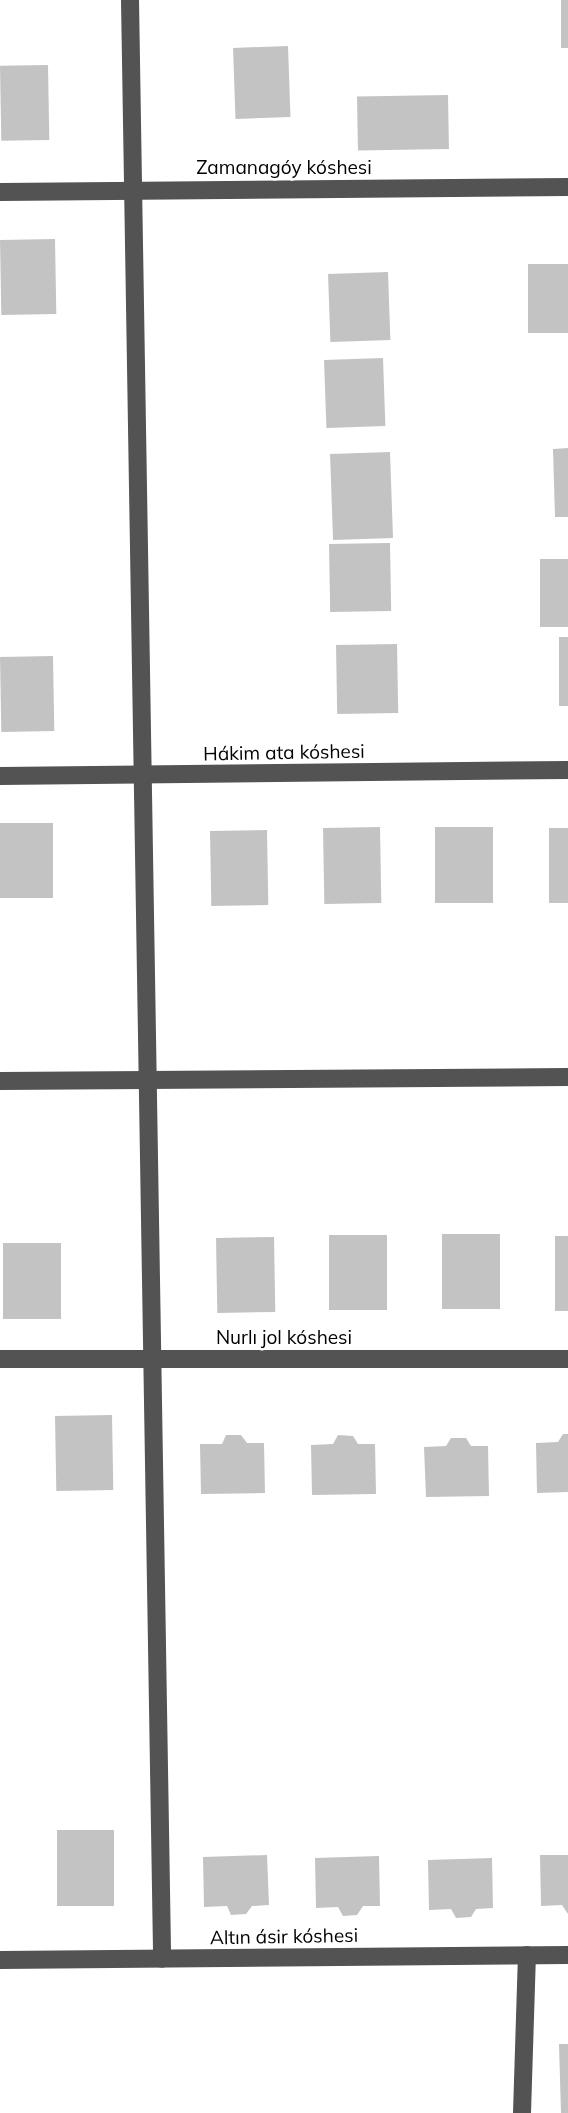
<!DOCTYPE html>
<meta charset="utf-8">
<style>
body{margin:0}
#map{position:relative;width:568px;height:2113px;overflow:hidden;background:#fff;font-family:Mulish,sans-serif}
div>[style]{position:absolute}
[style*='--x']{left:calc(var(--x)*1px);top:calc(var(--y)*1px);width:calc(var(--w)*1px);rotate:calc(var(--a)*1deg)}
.building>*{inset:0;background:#c3c3c3;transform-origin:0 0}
.minor>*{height:18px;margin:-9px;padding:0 9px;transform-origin:9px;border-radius:9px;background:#535353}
span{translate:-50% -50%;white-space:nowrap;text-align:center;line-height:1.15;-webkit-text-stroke:5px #fff;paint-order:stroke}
.street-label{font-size:19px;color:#000}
</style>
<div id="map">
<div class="building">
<div style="left:561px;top:0;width:7px;height:48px"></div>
<div style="left:288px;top:46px;width:71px;height:55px;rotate:88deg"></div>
<div style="left:48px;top:65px;width:75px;height:48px;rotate:89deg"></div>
<div style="left:448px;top:95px;width:54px;height:91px;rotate:89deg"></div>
<div style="left:55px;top:239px;width:75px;height:55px;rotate:89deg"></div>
<div style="left:568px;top:264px;width:69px;height:40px;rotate:90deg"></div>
<div style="left:388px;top:272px;width:68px;height:60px;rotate:88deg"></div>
<div style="left:383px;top:358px;width:68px;height:59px;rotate:88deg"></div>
<div style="clip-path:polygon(568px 448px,568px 517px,555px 517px,553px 449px)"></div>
<div style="left:390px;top:452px;width:86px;height:60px;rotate:88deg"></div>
<div style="left:390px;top:543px;width:68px;height:61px;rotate:89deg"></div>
<div style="left:540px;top:559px;width:28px;height:68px"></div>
<div style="left:559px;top:637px;width:9px;height:69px"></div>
<div style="left:397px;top:644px;width:69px;height:61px;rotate:89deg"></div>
<div style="left:53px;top:656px;width:75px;height:53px;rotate:89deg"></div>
<div style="left:0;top:823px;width:53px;height:75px"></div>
<div style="left:380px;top:827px;width:76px;height:57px;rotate:89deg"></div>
<div style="left:435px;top:827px;width:58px;height:76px"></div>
<div style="left:568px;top:828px;width:75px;height:19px;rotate:90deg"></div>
<div style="left:267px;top:830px;width:75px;height:57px;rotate:89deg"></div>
<div style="left:500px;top:1234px;width:75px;height:58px;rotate:90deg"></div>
<div style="left:329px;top:1235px;width:58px;height:75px"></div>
<div style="left:555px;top:1236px;width:13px;height:75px"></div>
<div style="left:274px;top:1237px;width:75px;height:58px;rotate:89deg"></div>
<div style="left:3px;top:1243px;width:58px;height:76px"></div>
<div style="left:112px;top:1415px;width:75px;height:57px;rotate:89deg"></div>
<div style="clip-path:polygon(563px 1434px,568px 1434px,568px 1492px,537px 1493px,536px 1443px,558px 1442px)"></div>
<div style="clip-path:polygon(226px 1435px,241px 1435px,247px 1443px,264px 1443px,265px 1493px,201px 1494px,200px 1444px,222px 1444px)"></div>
<div style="clip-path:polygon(338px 1435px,353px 1436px,358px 1444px,375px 1444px,376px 1494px,312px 1495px,311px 1445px,333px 1444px)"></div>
<div style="clip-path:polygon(451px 1438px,466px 1438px,471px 1446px,488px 1446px,489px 1496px,426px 1497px,424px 1447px,446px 1446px)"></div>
<div style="left:57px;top:1830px;width:57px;height:76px"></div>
<div style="clip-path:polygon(267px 1855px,269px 1905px,252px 1906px,246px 1914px,231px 1915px,227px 1906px,204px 1907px,203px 1857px)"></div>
<div style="clip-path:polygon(540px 1855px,568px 1855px,568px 1914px,562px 1905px,541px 1906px)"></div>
<div style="clip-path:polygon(379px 1856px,380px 1906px,363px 1906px,357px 1915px,343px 1916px,338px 1907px,316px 1908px,315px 1858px)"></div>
<div style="clip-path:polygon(492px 1858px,493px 1908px,476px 1909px,471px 1917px,456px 1918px,451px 1909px,429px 1910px,428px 1860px)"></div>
<div style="clip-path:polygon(559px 2044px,568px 2044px,568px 2113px,561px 2113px)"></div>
</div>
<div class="minor">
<div style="--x:130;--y:0;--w:1959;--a:89.06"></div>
<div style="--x:0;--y:192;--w:568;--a:-0.5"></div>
<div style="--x:0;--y:776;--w:568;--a:-0.61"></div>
<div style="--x:0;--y:1081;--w:568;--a:-0.4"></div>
<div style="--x:0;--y:1359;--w:568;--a:0"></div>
<div style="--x:0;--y:1960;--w:568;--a:-0.5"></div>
<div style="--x:522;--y:2113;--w:158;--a:-88.2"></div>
</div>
<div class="street-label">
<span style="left:284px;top:168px">Zamanagóy kóshesi</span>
<span style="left:284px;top:753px;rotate:-1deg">Hákim ata kóshesi</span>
<span style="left:284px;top:1338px">Nurlı jol kóshesi</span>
<span style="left:284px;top:1937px;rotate:-1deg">Altın ásir kóshesi</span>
</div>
</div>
